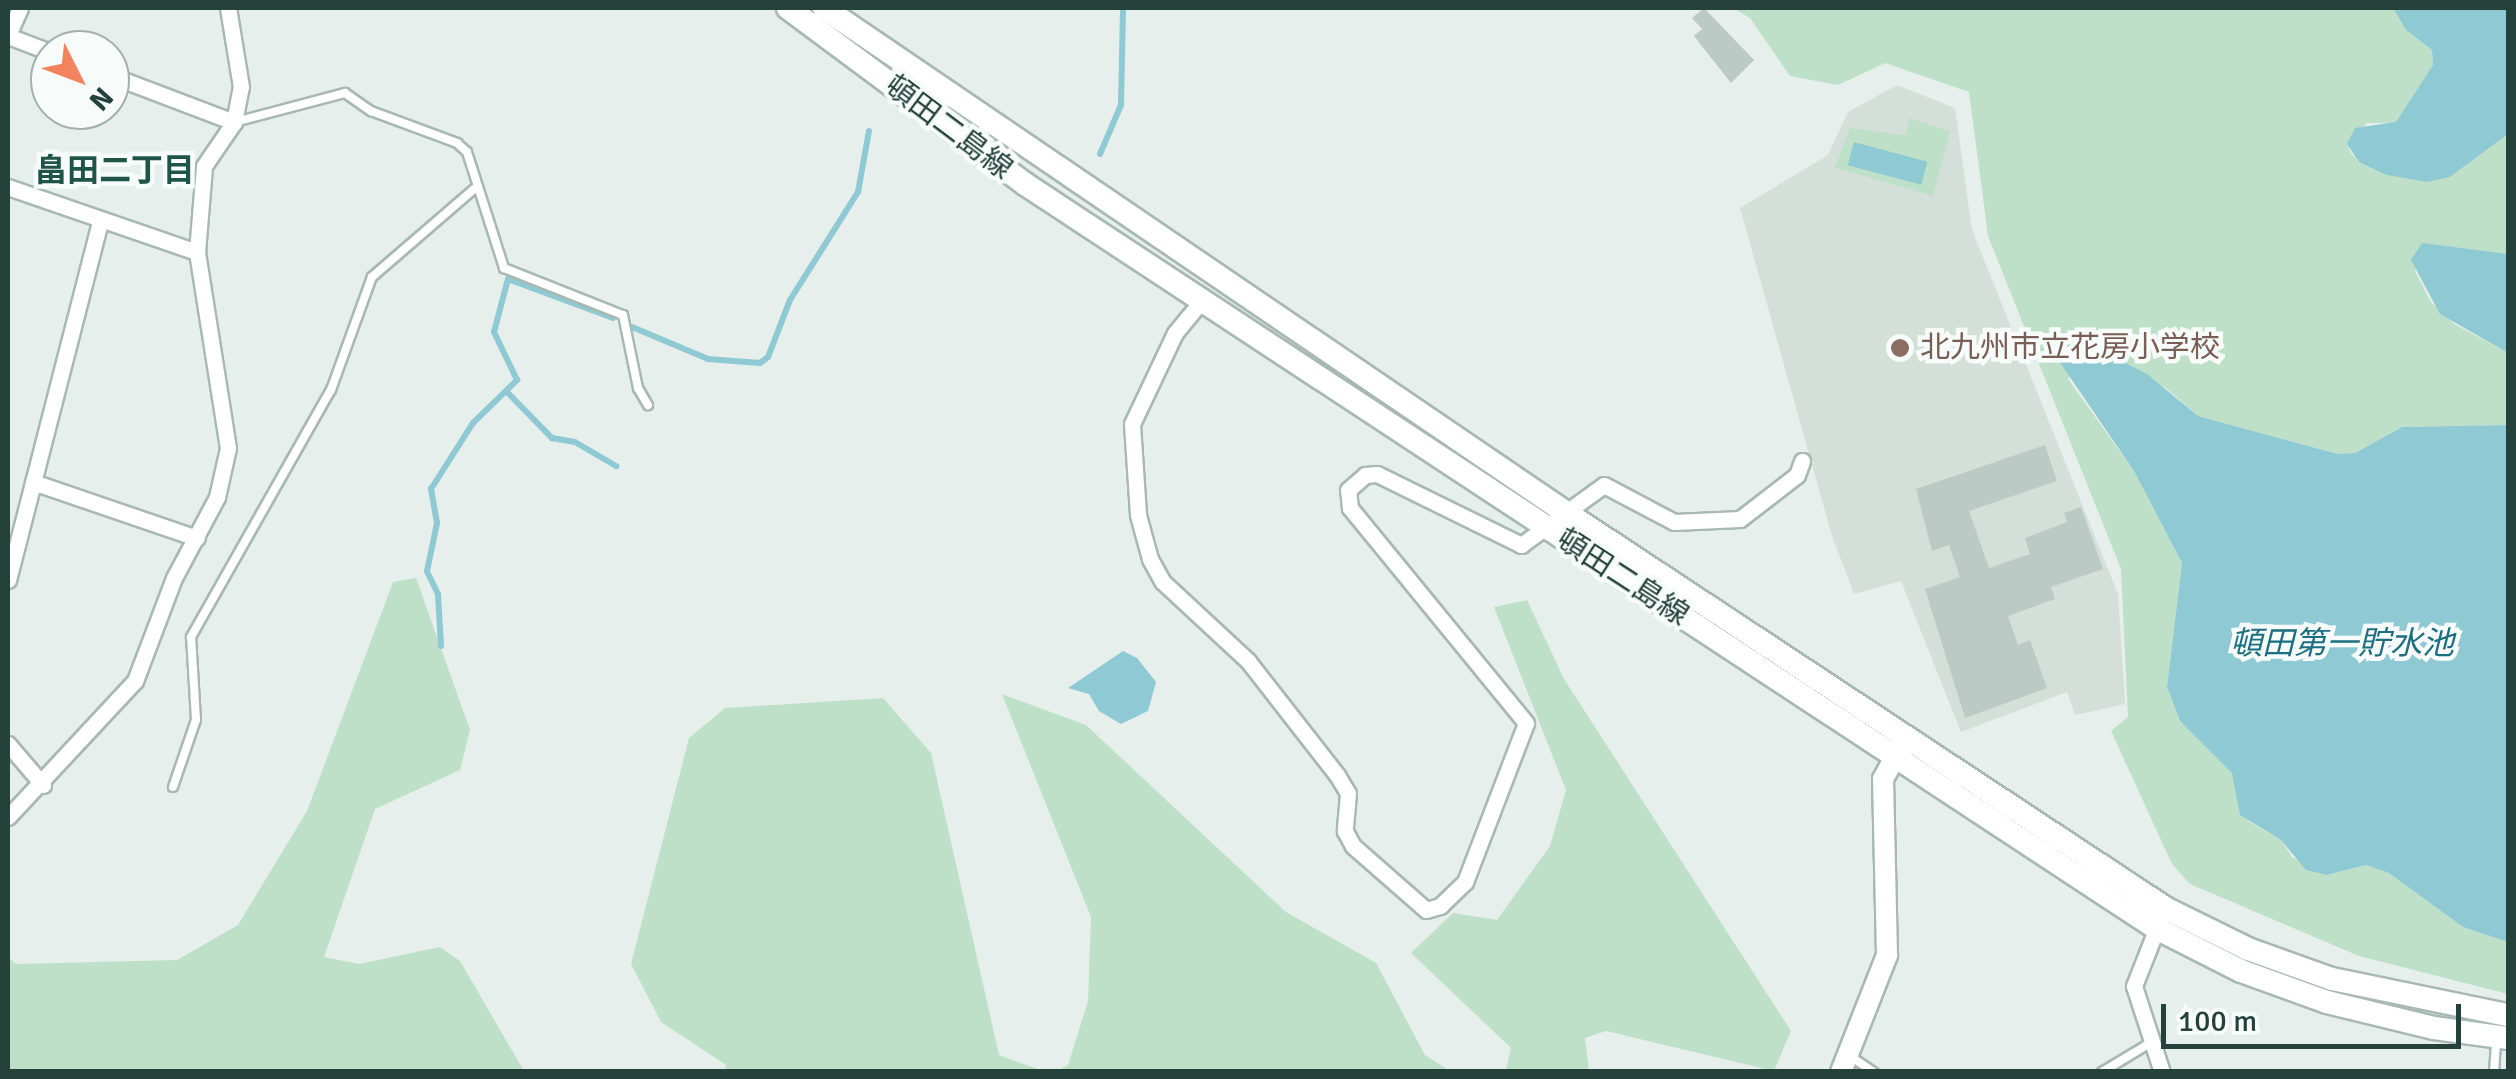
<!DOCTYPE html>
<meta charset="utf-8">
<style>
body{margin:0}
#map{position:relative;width:2516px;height:1079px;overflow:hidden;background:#e6efeb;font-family:Signika,"Noto Sans JP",sans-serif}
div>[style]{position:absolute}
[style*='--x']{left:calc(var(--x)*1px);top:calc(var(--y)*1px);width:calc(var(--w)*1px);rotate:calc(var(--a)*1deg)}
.built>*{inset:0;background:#d4dfda}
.green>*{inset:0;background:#bfe0c8}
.water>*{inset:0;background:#8ec9d4;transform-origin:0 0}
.stream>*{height:6px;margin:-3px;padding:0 3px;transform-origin:3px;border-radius:3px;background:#8ec9d4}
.building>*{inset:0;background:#bbcac4}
.roads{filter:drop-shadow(2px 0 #a8b8b2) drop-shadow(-2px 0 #a8b8b2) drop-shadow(0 2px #a8b8b2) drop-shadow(0 -2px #a8b8b2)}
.service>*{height:8px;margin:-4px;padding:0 4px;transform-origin:4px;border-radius:4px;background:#fff}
.minor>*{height:15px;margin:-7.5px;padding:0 7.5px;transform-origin:7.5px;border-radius:7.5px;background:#fff}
.tertiary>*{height:20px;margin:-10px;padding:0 10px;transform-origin:10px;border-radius:10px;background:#fff}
.secondary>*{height:22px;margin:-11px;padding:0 11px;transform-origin:11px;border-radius:11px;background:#fff}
.dots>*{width:28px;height:28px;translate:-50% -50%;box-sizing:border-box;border:5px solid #f7fbf9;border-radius:50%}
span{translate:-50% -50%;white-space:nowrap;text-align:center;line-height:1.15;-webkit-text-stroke:9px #f7fbf9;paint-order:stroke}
.street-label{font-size:30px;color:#24423a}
.education-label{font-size:30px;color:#785e54}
.left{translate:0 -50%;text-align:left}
.neighbourhood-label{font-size:32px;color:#1f5548;font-weight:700}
.water-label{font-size:32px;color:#1c6f80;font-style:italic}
.frame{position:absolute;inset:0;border:10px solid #24423a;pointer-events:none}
.north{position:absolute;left:30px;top:30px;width:100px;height:100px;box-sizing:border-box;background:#f7fbf9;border:2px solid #a3b1ad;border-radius:50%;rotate:132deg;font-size:28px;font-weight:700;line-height:40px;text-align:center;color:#24423a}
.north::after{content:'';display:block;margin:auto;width:35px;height:45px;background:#f4845f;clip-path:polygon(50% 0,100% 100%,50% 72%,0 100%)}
.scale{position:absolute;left:2161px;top:1004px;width:300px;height:45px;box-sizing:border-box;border:5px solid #24423a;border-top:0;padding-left:12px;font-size:30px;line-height:35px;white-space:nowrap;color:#24423a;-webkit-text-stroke:8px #f7fbf9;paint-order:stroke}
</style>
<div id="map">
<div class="built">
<div style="clip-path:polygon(1897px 85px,1955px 108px,1972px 230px,2118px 594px,2125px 704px,2075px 715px,2067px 692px,1961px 732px,1901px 581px,1854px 594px,1832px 536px,1740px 208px,1828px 155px,1848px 112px)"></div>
</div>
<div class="green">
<div style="clip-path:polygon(1733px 8px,2393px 8px,2406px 30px,2432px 50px,2433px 65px,2396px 123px,2367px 123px,2347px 144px,2351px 153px,2359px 162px,2450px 177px,2508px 134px,2508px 254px,2432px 245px,2415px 271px,2431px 302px,2454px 324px,2508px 353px,2508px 425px,2402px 427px,2355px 453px,2338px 454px,2198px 416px,2167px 389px,2092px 345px,2068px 379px,2134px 471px,2182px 563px,2167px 687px,2180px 721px,2232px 773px,2248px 821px,2281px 840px,2292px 857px,2327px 875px,2366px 865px,2389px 873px,2463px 927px,2508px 942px,2508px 994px,2359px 956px,2190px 884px,2172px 864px,2111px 731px,2128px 717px,2121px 569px,1988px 236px,1969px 92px,1885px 63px,1838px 85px,1790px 76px,1750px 18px)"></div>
<div style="clip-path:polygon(1909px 118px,1950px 131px,1933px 196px,1835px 168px,1850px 128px,1905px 135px)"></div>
<div style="clip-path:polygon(416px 578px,470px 730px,460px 770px,375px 809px,324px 957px,359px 964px,440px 947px,460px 961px,524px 1071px,8px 1071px,8px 957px,16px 964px,177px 960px,238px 925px,307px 811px,393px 582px)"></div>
<div style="clip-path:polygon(1527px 600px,1564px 679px,1791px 1031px,1774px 1071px,1606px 1031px,1585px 1038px,1589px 1071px,1506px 1071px,1511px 1048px,1411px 953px,1453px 913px,1497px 920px,1550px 846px,1566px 790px,1494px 607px)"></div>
<div style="clip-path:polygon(1002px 694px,1086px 725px,1286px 912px,1376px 963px,1425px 1055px,1450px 1071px,1057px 1071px,1068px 1065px,1088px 1001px,1091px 917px)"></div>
<div style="clip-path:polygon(883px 698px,931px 753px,999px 1055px,1043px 1071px,725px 1071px,726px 1065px,661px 1022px,631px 964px,689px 738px,725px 708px)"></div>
</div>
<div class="water">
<div style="clip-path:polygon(2393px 8px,2508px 8px,2508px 134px,2450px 177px,2427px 182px,2387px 175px,2359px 162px,2347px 144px,2355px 128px,2396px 122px,2433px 65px,2432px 50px,2406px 30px)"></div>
<div style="left:1854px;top:142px;width:76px;height:24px;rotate:15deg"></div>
<div style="clip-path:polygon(2422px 243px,2508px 254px,2508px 353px,2440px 314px,2411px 260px)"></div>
<div style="clip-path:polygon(2082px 341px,2147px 374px,2198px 416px,2338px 454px,2355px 453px,2402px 427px,2508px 425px,2508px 942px,2463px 927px,2389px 873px,2366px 865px,2327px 875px,2306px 870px,2281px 840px,2240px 815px,2232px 773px,2180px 721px,2167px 687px,2182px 563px,2134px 471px,2059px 361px,2067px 345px)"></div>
<div style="clip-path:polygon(1123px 651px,1137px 658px,1156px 682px,1148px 711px,1121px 724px,1099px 711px,1089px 694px,1068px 688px)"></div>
</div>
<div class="stream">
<div style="--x:1100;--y:154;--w:53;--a:-66.8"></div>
<div style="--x:1121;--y:105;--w:97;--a:-88.8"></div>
<div style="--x:632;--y:327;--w:82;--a:22.8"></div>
<div style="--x:708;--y:359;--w:52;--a:4.4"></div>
<div style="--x:760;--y:363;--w:10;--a:-37"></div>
<div style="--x:768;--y:357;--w:61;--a:-68.9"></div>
<div style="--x:790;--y:300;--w:128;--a:-57.8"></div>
<div style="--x:858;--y:192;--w:62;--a:-79.8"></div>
<div style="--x:509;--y:394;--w:62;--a:45.7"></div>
<div style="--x:552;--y:438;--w:23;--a:10"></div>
<div style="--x:575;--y:442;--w:48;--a:30.3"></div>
<div style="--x:441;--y:646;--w:52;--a:-93.3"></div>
<div style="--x:438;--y:594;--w:25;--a:-116"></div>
<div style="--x:427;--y:571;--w:49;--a:-78.2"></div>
<div style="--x:437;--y:523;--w:35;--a:-100"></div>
<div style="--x:431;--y:489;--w:78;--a:-57.5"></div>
<div style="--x:473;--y:423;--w:62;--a:-44.3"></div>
<div style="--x:517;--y:380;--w:53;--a:-115.6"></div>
<div style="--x:494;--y:332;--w:55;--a:-75.2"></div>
<div style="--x:508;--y:279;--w:112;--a:20.4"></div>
</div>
<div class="building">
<div style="clip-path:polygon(1704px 8px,1754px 60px,1731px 83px,1694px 36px,1702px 29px,1692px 18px)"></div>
<div style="clip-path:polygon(2045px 445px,2057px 481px,1969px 511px,1989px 568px,2030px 554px,2025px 538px,2067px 522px,2064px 513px,2081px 507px,2103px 569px,2051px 587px,2055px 599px,2008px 616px,2018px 645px,2030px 640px,2047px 688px,1965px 718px,1925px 589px,1960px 577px,1949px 545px,1932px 551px,1916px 489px)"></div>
</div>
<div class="roads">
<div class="service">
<div style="--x:235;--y:122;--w:114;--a:-14.8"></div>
<div style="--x:345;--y:93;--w:32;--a:35"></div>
<div style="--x:371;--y:111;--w:92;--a:20.4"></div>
<div style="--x:457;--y:143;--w:13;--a:42"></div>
<div style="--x:467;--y:152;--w:122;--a:72.3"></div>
<div style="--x:504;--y:268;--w:128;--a:21.6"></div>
<div style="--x:623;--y:315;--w:75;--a:78.4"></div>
<div style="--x:638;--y:388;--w:20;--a:60"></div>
<div style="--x:173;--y:787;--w:71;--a:-71.1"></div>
<div style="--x:196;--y:720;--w:83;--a:-93.4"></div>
<div style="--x:191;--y:637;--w:284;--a:-60.5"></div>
<div style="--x:331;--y:390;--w:120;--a:-70.1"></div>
<div style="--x:372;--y:277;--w:135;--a:-40.8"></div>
<div style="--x:1850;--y:1056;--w:29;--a:34"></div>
<div style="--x:2102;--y:1072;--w:56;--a:-31.1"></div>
<div style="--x:2494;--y:1072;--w:31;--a:-86"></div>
</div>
<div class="minor">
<div style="--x:8;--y:35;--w:30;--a:-66"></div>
<div style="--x:8;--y:36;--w:45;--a:20.9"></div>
<div style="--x:110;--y:75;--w:133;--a:20.8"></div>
<div style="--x:8;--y:187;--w:200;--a:19"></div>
<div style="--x:1203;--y:299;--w:44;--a:129.5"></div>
<div style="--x:1175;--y:333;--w:101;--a:115.3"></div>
<div style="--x:1132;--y:424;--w:91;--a:86.2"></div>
<div style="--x:1138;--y:515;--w:46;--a:74.7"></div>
<div style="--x:1150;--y:559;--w:26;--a:61"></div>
<div style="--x:1163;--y:582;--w:116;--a:42.9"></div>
<div style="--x:1248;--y:661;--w:145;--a:52"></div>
<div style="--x:1337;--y:775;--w:21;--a:59"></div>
<div style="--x:1348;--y:793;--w:38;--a:95"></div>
<div style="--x:1345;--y:831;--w:17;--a:62"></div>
<div style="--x:1353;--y:846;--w:97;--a:41.2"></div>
<div style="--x:1426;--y:910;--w:15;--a:-16"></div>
<div style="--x:1440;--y:906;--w:35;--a:-44"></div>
<div style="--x:1465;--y:882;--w:170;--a:-69"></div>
<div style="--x:1526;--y:723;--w:278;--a:-129.3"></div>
<div style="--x:1350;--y:508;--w:18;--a:-96"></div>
<div style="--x:1348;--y:490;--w:23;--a:-41"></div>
<div style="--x:1365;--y:475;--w:12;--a:-5"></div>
<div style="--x:1377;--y:474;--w:161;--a:26.2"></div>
<div style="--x:1521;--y:545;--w:102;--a:-35.9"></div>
<div style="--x:1604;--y:485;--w:79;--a:27.9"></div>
<div style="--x:1674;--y:522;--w:66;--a:-2.6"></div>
<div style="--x:1740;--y:519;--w:72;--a:-37.7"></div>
<div style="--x:1797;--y:475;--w:15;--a:-70"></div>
<div style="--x:33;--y:482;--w:173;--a:18.9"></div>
<div style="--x:8;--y:580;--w:371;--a:-75.6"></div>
<div style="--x:8;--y:744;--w:54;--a:49.5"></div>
<div style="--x:8;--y:817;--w:186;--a:-47"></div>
<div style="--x:135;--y:681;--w:110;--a:-69.3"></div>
<div style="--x:174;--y:578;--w:92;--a:-62"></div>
<div style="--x:217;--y:497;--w:50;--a:-77.3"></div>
<div style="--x:228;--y:448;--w:198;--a:-99"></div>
<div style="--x:197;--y:252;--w:86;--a:-85.3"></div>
<div style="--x:204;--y:166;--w:53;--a:-55.7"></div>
<div style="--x:234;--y:122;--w:36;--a:-79"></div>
<div style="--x:241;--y:87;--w:80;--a:-99.3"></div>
<div style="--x:2160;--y:920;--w:71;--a:111.5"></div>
<div style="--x:2134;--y:986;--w:90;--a:72"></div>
</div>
<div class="tertiary">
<div style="--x:1841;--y:1072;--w:126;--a:-68.5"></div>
<div style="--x:1887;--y:955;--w:176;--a:-91.3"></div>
<div style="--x:1883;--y:779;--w:41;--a:-60.9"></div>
</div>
<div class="secondary">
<div style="--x:788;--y:8;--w:295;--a:36.6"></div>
<div style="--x:1025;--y:184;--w:1354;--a:33.34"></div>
<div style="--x:2156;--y:928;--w:95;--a:26.8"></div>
<div style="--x:2241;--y:971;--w:91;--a:19.8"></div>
<div style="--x:2327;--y:1002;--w:110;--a:13.7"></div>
<div style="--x:2434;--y:1028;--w:75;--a:7.7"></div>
<div style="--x:824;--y:8;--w:896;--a:34.22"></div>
<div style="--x:1565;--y:512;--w:719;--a:33.42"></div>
<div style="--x:2165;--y:908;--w:93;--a:26.3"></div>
<div style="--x:2248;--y:949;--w:89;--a:19.7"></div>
<div style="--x:2332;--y:979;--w:180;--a:11.6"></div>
</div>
</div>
<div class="dots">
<div style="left:1900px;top:348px;background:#8d6e63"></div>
</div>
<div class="street-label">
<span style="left:948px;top:128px;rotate:37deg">頓田二島線</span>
<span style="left:1622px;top:578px;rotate:33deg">頓田二島線</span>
</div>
<div class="education-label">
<span class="left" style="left:1920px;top:348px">北九州市立花房小学校</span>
</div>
<div class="neighbourhood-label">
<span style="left:115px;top:171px">畠田二丁目</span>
</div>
<div class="water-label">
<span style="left:2342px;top:644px">頓田第一貯水池</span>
</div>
<div class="frame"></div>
<div class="north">N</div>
<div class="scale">100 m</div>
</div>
